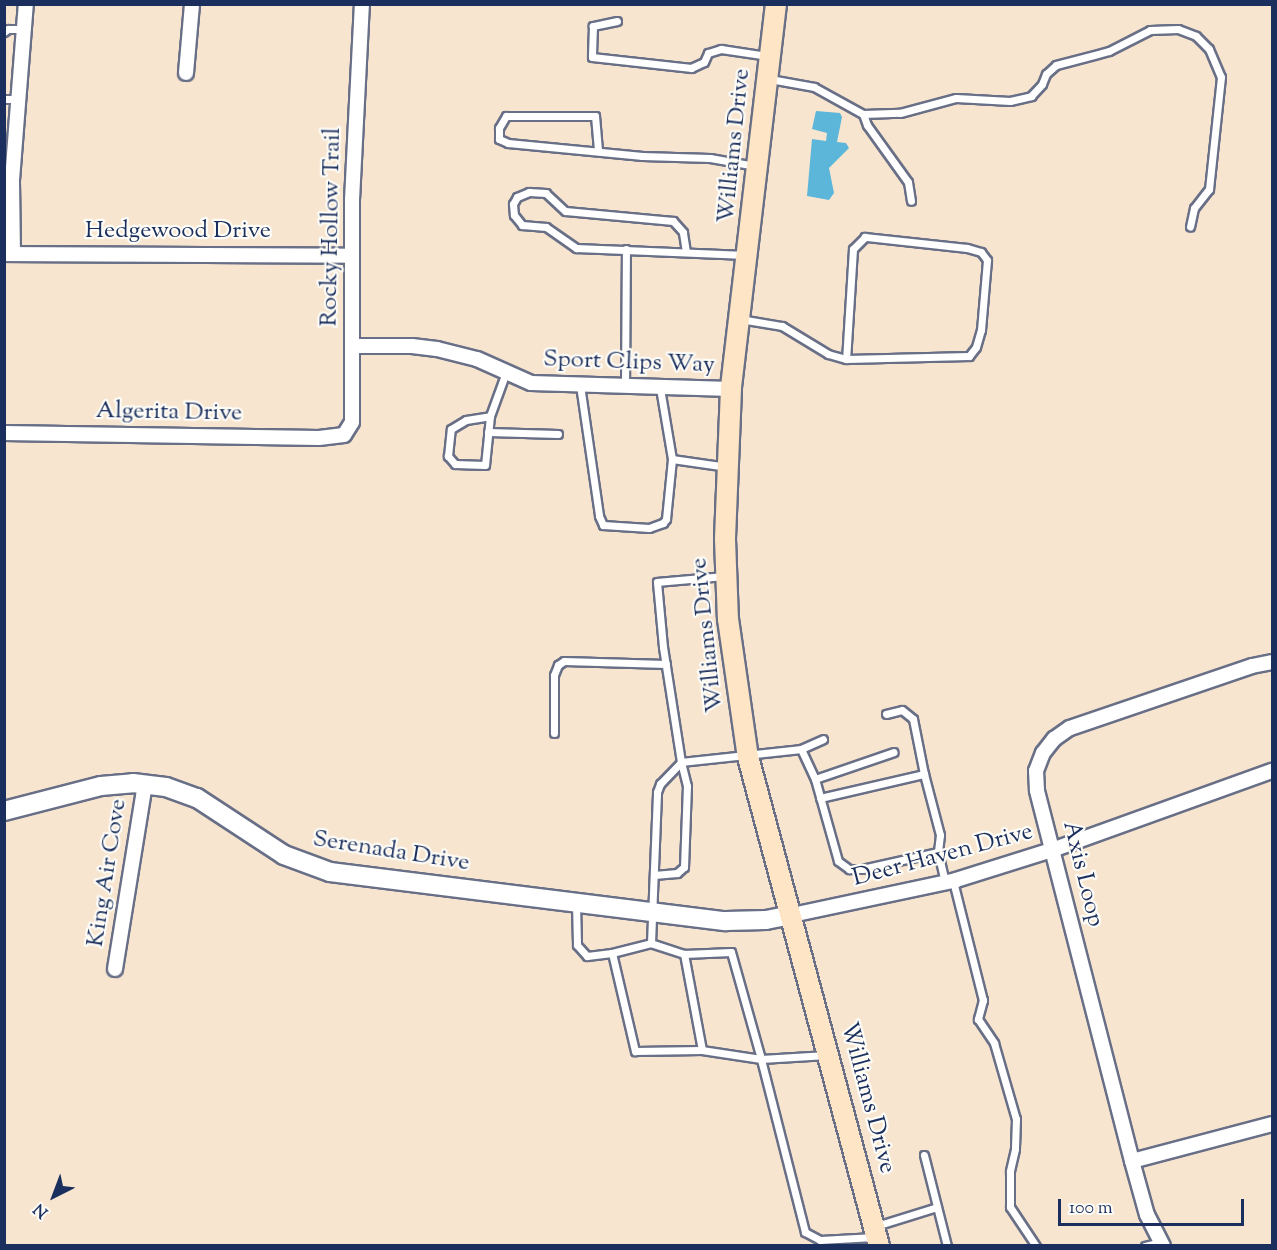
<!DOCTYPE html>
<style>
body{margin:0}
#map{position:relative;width:1277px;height:1250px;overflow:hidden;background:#f7e5d0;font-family:"Sorts Mill Goudy",serif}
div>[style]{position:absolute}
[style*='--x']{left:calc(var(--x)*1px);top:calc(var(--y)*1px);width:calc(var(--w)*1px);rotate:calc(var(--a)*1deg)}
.water>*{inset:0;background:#5bb6d9}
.roads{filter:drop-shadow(2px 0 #686f86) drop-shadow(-2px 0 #686f86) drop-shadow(0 2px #686f86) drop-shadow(0 -2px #686f86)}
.service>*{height:7px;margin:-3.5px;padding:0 3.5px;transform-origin:3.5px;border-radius:3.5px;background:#fff}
.minor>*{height:14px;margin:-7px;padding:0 7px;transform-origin:7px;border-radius:7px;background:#fff}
.tertiary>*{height:18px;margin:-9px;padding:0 9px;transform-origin:9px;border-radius:9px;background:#fff}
.secondary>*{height:20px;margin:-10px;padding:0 10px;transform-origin:10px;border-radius:10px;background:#fde5c5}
span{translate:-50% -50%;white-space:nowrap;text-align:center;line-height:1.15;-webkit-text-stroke:4.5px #fdfcf7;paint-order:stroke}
.street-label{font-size:24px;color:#1b2f5e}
.frame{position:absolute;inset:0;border:6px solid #1b2f5e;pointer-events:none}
.north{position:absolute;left:24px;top:1166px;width:60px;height:60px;-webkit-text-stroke:4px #fdfcf7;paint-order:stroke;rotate:222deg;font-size:16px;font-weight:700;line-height:24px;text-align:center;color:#1b2f5e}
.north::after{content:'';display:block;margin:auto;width:21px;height:27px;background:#1b2f5e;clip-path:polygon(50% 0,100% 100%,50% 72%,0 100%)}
.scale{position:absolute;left:1058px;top:1199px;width:186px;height:27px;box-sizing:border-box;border:3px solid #1b2f5e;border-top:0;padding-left:8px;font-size:18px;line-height:21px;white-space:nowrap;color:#1b2f5e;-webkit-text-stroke:4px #fdfcf7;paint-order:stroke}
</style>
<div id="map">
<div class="water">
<div style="clip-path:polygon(816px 111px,840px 113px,842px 117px,837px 142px,846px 143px,849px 148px,829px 168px,834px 193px,829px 200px,807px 196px,812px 139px,826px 141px,827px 133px,812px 129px)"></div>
</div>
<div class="roads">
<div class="service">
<div style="--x:617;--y:21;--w:25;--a:168"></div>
<div style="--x:593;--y:26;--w:31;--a:92"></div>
<div style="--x:592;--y:57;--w:100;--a:6.3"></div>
<div style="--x:691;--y:68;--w:14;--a:-25"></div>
<div style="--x:704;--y:62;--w:10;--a:-66"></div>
<div style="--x:708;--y:53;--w:14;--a:-17"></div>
<div style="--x:721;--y:49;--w:48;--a:8.5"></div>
<div style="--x:4;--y:32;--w:5;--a:-37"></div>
<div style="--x:8;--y:29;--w:16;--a:0"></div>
<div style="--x:770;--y:79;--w:45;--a:10.3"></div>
<div style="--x:814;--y:87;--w:56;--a:28.9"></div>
<div style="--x:863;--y:114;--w:37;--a:-2"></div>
<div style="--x:900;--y:113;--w:58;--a:-15"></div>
<div style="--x:956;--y:98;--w:54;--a:3.2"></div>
<div style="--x:1010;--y:101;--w:22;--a:-13"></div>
<div style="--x:1031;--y:96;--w:16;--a:-47"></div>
<div style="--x:1042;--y:84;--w:11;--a:-68"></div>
<div style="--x:1046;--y:74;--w:13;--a:-42"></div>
<div style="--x:1056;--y:65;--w:55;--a:-14.8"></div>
<div style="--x:1109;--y:51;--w:46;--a:-27.1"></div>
<div style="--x:1150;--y:30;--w:28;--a:-2"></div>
<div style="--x:1178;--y:29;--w:19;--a:21"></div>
<div style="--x:1196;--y:36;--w:18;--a:45"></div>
<div style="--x:1209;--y:49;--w:30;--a:67"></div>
<div style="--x:1221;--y:77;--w:113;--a:96.1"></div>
<div style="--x:1209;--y:189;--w:24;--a:128"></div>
<div style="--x:1194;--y:208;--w:19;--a:102"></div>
<div style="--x:4;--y:99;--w:15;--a:0"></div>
<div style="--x:863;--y:114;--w:12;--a:70"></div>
<div style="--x:867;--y:125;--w:70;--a:54.3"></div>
<div style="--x:908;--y:182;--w:19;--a:81"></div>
<div style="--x:598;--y:150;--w:34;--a:-95"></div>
<div style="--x:595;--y:116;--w:89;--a:180"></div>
<div style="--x:506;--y:116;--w:14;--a:120"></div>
<div style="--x:499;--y:128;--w:11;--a:90"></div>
<div style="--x:499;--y:139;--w:10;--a:24"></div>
<div style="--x:508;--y:143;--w:135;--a:5.5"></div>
<div style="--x:642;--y:156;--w:68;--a:1.7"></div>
<div style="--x:710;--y:158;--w:47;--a:9.9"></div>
<div style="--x:686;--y:252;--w:20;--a:-99"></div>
<div style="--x:683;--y:232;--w:15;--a:-132"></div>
<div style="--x:673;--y:221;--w:108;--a:-174.7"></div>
<div style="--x:565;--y:211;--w:26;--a:-137"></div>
<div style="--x:546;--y:193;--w:17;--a:-177"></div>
<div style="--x:529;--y:192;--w:13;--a:157"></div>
<div style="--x:517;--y:197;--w:8;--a:120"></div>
<div style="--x:513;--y:204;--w:11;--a:85"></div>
<div style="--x:514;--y:215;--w:13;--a:51"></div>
<div style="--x:522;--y:225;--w:24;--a:5"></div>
<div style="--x:546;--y:227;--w:37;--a:35"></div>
<div style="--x:576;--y:248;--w:170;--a:2.4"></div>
<div style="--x:740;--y:319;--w:43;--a:9.5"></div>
<div style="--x:782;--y:326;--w:54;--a:31.3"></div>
<div style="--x:828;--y:354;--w:19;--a:16"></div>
<div style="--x:846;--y:359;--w:123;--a:-1.4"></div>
<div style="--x:969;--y:356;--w:11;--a:-52"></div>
<div style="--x:976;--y:347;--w:18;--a:-74"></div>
<div style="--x:981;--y:330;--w:70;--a:-85.1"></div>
<div style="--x:987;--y:260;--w:10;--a:-127"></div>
<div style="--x:981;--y:252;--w:15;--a:-164"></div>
<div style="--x:967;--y:248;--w:103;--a:-173.8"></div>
<div style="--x:865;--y:237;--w:17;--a:135"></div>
<div style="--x:853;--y:249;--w:110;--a:93.6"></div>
<div style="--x:580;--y:385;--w:132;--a:81.7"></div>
<div style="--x:599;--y:516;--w:10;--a:66"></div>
<div style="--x:603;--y:525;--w:46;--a:3.7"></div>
<div style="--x:649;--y:528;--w:15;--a:-20"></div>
<div style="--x:663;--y:523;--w:5;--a:-53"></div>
<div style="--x:666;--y:519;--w:60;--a:-84.3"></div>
<div style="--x:672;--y:459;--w:56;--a:8.3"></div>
<div style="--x:625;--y:387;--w:138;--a:-89.6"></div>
<div style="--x:660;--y:388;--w:72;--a:80.4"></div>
<div style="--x:490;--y:416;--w:49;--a:95.8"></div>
<div style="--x:485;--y:465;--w:30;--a:-178"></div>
<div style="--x:455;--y:464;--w:11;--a:-131"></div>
<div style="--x:448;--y:456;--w:27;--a:-84"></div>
<div style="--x:451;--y:429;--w:17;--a:-31"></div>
<div style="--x:466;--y:420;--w:24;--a:-9"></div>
<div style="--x:490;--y:416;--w:47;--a:-70"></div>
<div style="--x:488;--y:432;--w:70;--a:1.6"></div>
<div style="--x:886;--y:714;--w:16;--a:-14"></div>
<div style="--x:902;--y:710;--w:14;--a:39"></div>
<div style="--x:913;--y:719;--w:56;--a:78.7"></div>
<div style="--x:924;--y:774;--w:63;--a:75.3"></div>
<div style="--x:940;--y:835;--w:17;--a:97"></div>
<div style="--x:938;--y:852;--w:32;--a:77"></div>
<div style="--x:554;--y:733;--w:58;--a:-90"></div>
<div style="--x:554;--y:675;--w:11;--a:-68"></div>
<div style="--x:558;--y:665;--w:7;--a:-34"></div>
<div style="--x:564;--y:661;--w:102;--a:1.7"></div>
<div style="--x:801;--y:749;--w:24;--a:-24"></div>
<div style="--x:815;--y:779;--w:83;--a:-18.9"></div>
<div style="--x:820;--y:798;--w:107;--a:-13"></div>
<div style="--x:654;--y:875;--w:23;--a:-5"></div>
<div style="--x:677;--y:873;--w:9;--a:-41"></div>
<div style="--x:684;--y:867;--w:81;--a:-87.9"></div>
<div style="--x:687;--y:786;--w:25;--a:-104"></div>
<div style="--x:681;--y:762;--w:116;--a:-98.9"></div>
<div style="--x:663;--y:647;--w:65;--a:-95.3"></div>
<div style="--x:657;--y:582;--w:67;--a:-5.1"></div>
<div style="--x:953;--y:881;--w:123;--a:75.9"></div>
<div style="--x:983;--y:1000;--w:20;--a:105"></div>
<div style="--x:978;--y:1019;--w:29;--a:56"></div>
<div style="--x:994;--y:1043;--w:79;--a:73.9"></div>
<div style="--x:1016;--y:1119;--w:30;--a:92"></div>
<div style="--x:1015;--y:1149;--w:23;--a:103"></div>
<div style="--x:1010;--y:1171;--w:36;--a:90"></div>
<div style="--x:1010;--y:1207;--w:47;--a:56.3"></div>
<div style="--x:576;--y:903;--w:42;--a:88.6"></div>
<div style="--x:577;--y:945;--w:15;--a:48"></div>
<div style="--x:587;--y:956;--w:25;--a:-7"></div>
<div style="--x:612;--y:953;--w:101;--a:76.8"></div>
<div style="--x:635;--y:1051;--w:67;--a:-0.9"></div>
<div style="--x:612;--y:953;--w:40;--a:-14.4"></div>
<div style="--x:684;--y:954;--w:47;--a:-2.4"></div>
<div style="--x:731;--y:952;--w:111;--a:74.3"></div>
<div style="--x:761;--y:1059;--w:66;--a:-3.5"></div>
<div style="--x:924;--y:1155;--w:94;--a:75.8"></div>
<div style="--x:876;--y:1226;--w:64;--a:-17.3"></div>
<div style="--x:874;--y:1237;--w:54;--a:176.8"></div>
<div style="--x:820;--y:1240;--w:17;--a:-152"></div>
<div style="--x:805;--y:1232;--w:179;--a:-104.3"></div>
<div style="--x:761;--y:1059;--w:60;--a:-171.3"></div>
<div style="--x:702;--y:1050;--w:98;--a:-100.6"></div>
<div style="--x:684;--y:954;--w:35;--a:-162"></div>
<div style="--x:651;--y:943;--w:151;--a:-87.7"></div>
<div style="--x:657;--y:792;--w:9;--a:-69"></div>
<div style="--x:660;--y:784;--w:30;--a:-46"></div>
<div style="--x:681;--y:762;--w:121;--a:-6.2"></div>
<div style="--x:801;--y:749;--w:33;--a:65"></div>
<div style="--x:815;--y:779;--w:85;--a:74.3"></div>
<div style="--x:838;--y:861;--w:14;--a:36"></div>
<div style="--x:849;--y:869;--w:13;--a:0"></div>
<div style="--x:862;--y:869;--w:78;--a:-12.6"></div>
<div style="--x:1145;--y:1246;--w:16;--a:-14"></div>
</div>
<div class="minor">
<div style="--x:186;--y:73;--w:69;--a:-85"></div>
<div style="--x:4;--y:254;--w:348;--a:0.3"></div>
<div style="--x:13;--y:254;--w:74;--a:-90.8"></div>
<div style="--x:12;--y:180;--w:177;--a:-85.5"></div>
<div style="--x:353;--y:346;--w:59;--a:0"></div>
<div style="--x:412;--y:346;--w:25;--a:7"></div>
<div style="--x:437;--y:349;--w:41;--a:14"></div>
<div style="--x:477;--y:359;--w:59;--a:24"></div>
<div style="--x:531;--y:383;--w:200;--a:1.7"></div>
<div style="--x:4;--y:433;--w:315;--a:0.9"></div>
<div style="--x:319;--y:438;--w:25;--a:-7"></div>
<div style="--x:344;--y:435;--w:15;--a:-58"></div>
<div style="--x:352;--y:422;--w:222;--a:-90"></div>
<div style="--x:352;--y:200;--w:196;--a:-87.1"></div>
<div style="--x:792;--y:915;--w:168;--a:-12"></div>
<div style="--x:956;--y:880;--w:101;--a:-17.4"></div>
<div style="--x:1052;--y:850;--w:234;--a:-19.8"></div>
<div style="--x:115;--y:969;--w:187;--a:-80.8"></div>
<div style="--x:1132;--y:1161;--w:145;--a:-14.8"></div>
<div style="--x:1163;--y:1246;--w:35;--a:-117"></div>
<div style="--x:1147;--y:1215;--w:56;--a:-105.5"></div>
<div style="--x:1132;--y:1161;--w:383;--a:-104.4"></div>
<div style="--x:1037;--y:790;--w:19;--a:-93"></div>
<div style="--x:1036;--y:771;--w:19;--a:-69"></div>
<div style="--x:1043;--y:753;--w:18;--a:-52"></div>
<div style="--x:1054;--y:739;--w:19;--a:-35"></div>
<div style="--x:1070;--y:728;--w:192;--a:-18.8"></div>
<div style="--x:1252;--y:666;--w:20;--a:-11"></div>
</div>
<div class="tertiary">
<div style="--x:4;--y:811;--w:100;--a:-14.5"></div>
<div style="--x:101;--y:786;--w:32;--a:-5"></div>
<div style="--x:133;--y:783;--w:33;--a:7"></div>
<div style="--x:166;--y:787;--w:33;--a:20"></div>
<div style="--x:197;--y:798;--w:104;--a:33.2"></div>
<div style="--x:284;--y:855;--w:49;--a:20.3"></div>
<div style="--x:330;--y:872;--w:399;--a:7.1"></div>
<div style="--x:726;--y:921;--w:40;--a:-1.4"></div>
<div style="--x:766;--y:920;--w:26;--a:-11"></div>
</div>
<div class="secondary">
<div style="--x:776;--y:4;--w:388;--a:96.7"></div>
<div style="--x:731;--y:389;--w:150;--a:92.3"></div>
<div style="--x:725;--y:539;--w:80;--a:87.9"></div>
<div style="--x:728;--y:619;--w:139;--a:81.8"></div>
<div style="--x:748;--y:757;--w:506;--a:75"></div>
</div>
</div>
<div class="street-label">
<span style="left:735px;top:146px;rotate:-84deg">Williams Drive</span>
<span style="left:332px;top:227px;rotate:-89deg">Rocky Hollow Trail</span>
<span style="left:178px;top:232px">Hedgewood Drive</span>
<span style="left:629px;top:363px;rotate:2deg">Sport Clips Way</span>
<span style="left:169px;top:413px;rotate:1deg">Algerita Drive</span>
<span style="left:708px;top:635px;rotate:-96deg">Williams Drive</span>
<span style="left:391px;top:852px;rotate:9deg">Serenada Drive</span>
<span style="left:943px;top:856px;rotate:-15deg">Deer Haven Drive</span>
<span style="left:108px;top:873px;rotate:-81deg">King Air Cove</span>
<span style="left:1082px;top:874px;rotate:76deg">Axis Loop</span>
<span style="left:867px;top:1098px;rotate:75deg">Williams Drive</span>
</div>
<div class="frame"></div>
<div class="north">N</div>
<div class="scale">100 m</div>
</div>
